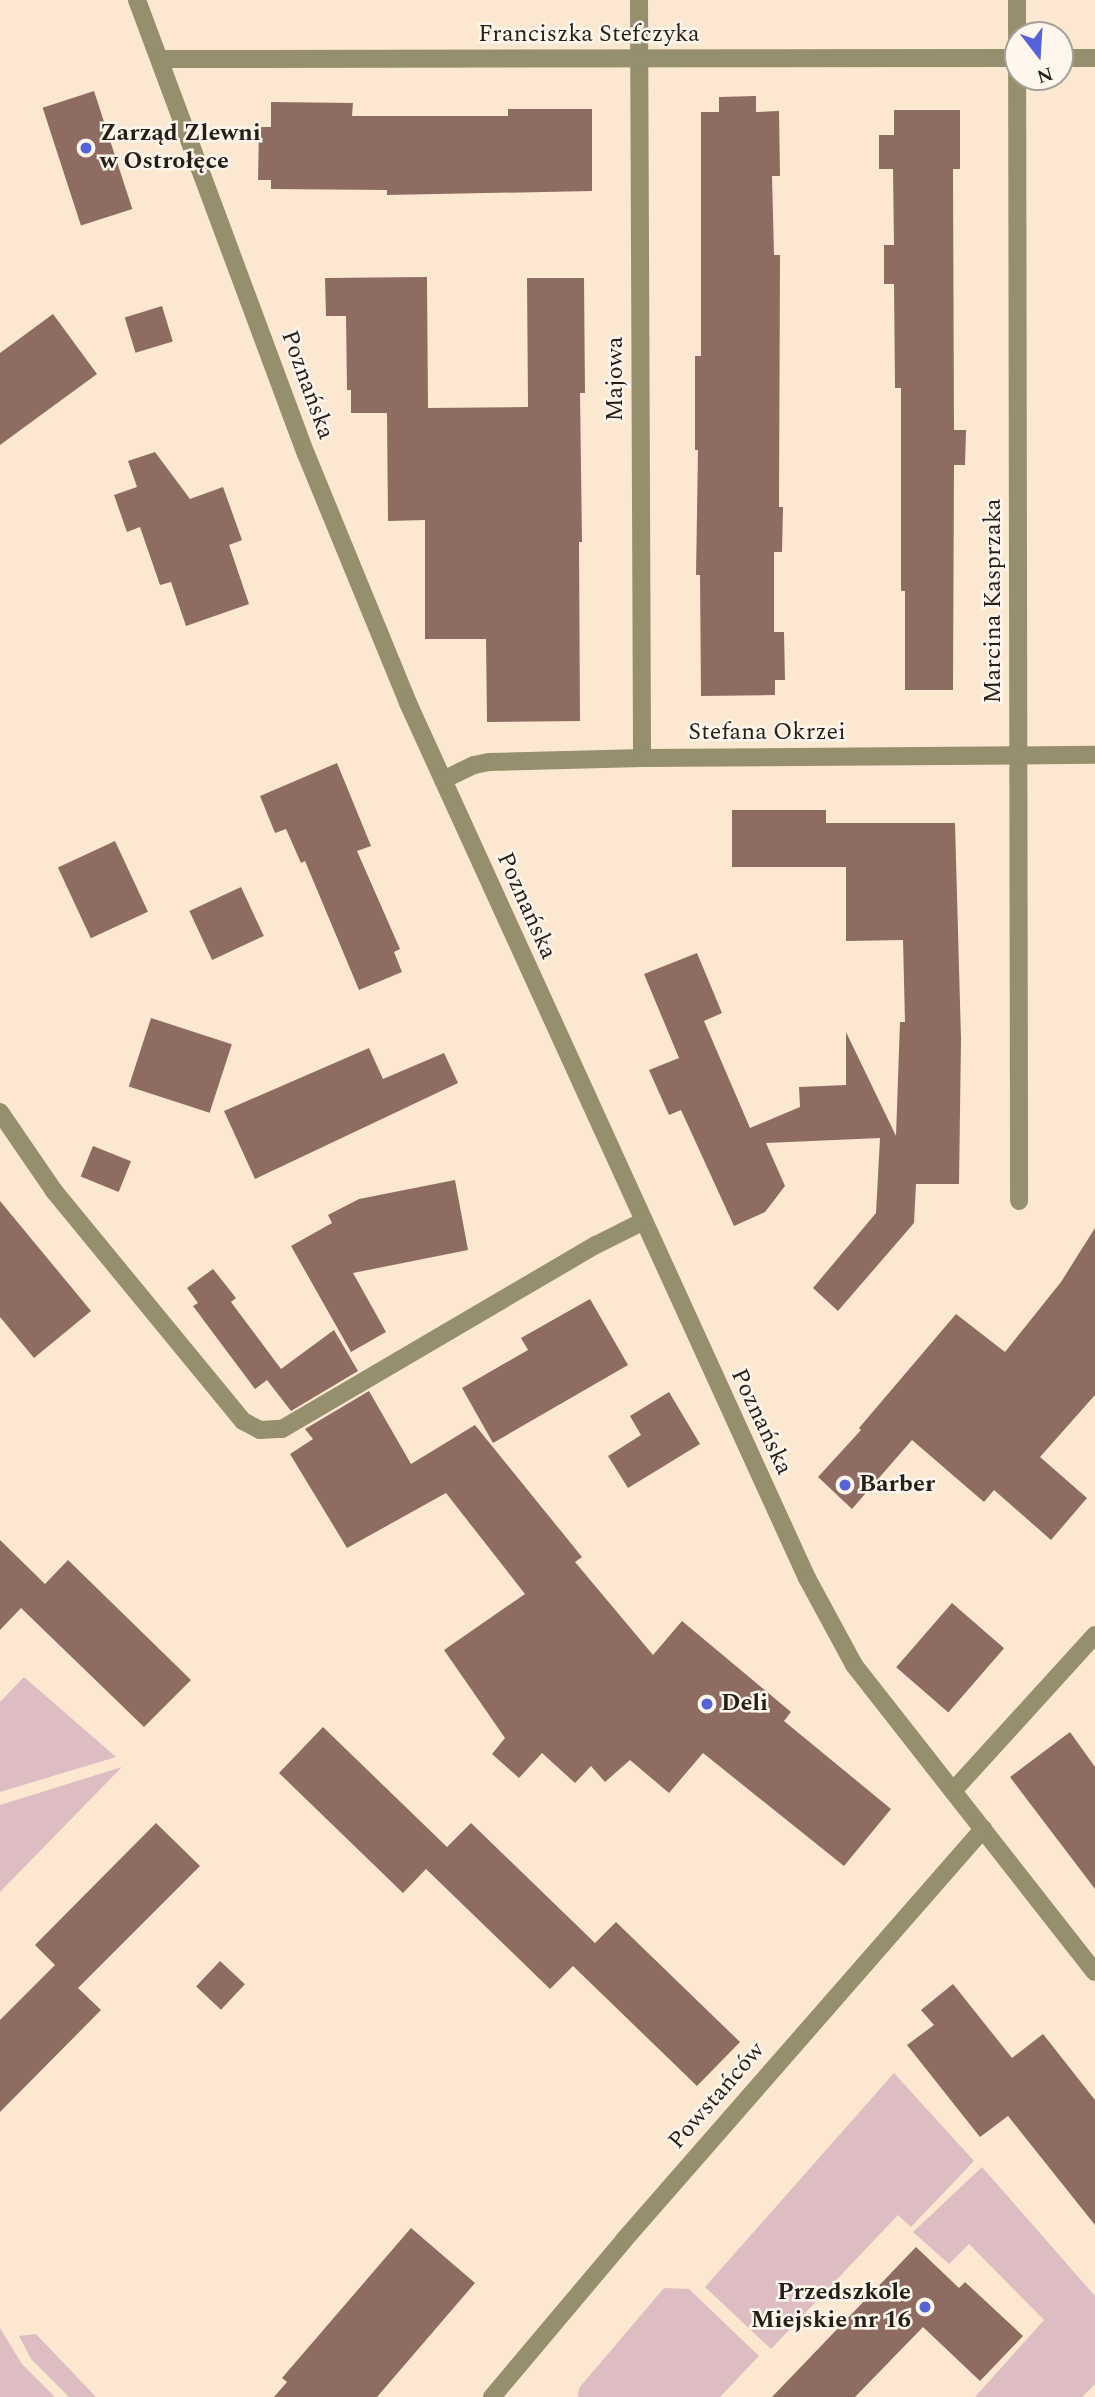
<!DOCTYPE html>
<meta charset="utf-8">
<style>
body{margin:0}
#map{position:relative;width:1095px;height:2397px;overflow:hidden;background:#fce7d1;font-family:Spectral,serif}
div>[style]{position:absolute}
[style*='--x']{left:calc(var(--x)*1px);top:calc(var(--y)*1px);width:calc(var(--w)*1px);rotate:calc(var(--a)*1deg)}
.green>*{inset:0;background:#debdc2}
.building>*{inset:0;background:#8f6c62;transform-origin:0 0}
.street>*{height:18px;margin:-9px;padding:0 9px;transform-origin:9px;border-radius:9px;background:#958f6d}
.dots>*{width:19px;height:19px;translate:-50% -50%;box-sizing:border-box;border:4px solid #fff6ee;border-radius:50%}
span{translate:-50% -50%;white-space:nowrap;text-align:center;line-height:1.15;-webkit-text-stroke:5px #fff6ee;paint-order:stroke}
.street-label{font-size:24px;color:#261f17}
.poi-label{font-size:24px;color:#261f17;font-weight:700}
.left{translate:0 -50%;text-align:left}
.right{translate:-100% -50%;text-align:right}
.north{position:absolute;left:1004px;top:21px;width:70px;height:70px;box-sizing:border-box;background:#fff6ee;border:2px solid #a8a098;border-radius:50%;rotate:163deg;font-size:19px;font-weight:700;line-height:28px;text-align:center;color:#261f17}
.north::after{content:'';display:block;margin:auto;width:24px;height:32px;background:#5662d8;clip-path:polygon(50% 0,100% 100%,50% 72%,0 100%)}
</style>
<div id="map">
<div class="green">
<div style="clip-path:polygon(24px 1677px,116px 1757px,0 1792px,0 1702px)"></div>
<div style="clip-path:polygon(122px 1767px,0 1892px,0 1805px)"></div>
<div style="clip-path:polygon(894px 2073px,974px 2161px,911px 2227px,898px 2215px,771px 2349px,705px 2287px)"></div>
<div style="clip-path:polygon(982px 2167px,1095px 2296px,1095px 2384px,1082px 2397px,975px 2397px,1044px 2320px,969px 2244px,949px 2264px,913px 2232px)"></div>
<div style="clip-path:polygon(664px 2288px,689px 2289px,759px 2356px,720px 2397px,578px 2397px,579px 2388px)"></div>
<div style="clip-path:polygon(0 2328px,22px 2364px,55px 2397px,0 2397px)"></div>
<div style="clip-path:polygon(36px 2334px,96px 2397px,69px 2397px,31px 2359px,19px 2336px)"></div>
</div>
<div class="building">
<div style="left:94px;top:91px;width:124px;height:54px;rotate:72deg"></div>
<div style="clip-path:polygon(756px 96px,756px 112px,779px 111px,780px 176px,772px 176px,774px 255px,780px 255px,779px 507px,783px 507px,782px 552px,774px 552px,774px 632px,784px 632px,785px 680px,775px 680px,775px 695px,701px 696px,700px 575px,696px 575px,698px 450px,695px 450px,695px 356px,701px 356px,701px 112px,719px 112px,719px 97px)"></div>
<div style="clip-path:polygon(271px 102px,353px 103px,352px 116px,508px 116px,508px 109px,592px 109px,592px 191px,387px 195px,387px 190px,271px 189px,271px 180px,258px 180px,259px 127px,271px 127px)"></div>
<div style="clip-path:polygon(894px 110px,960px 110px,960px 169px,953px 169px,954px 430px,966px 430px,965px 465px,954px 465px,953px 690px,905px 690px,905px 591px,901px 591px,901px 388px,895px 388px,894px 284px,884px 284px,884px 245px,894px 245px,893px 169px,879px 169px,879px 135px,894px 135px)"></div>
<div style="clip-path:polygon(427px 277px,428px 408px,528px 407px,527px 278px,584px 278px,585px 393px,580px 393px,582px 542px,579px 542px,580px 721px,487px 722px,486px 639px,425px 639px,425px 520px,388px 521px,387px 413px,351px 413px,351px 390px,347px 390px,346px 316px,326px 316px,325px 278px)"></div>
<div style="left:162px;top:306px;width:37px;height:39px;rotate:73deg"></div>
<div style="clip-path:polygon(53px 314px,97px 374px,0 445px,0 353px)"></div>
<div style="clip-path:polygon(155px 452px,190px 499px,223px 487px,242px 540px,229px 545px,249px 604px,186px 626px,171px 582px,160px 585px,140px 527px,127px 532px,114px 495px,137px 487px,128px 461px)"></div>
<div style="clip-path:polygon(337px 763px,371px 846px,357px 851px,400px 949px,394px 952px,402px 972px,359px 990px,305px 861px,301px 863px,286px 829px,275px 833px,260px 796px)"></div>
<div style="clip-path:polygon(732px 810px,826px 810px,826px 823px,955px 823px,961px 1039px,959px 1184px,916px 1184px,914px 1223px,838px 1311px,813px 1288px,876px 1213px,880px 1138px,766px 1143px,785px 1186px,765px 1212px,734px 1226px,681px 1110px,669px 1115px,649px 1070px,679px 1058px,644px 974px,697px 953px,722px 1013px,704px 1021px,750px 1128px,800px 1107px,799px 1087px,846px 1085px,846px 1032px,896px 1136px,900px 1022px,905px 1022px,903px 940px,846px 941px,846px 867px,732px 867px)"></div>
<div style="left:115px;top:841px;width:78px;height:63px;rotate:65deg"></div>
<div style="left:241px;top:887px;width:54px;height:57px;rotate:65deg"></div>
<div style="left:151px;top:1018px;width:85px;height:72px;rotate:18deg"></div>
<div style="clip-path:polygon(369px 1048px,383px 1079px,444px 1053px,458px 1083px,255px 1179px,224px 1111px)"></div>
<div style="left:93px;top:1146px;width:41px;height:33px;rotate:22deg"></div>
<div style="clip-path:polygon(455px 1180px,468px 1250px,353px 1273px,386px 1332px,351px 1352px,291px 1246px,332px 1223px,328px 1215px,359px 1199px)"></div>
<div style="clip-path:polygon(0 1201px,91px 1311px,34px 1358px,0 1317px)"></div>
<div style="clip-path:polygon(1095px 1228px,1095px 1395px,1040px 1457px,1087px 1498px,1051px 1540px,994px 1490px,984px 1502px,912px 1440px,852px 1509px,818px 1477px,861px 1430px,859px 1428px,956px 1314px,1005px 1352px,1061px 1282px)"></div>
<div style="clip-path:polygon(213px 1269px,236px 1298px,231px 1302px,281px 1369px,334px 1330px,358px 1371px,291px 1411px,267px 1380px,255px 1389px,193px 1306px,198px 1303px,187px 1288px)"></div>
<div style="clip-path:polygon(590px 1299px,628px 1365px,493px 1443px,462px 1388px,528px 1350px,521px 1338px)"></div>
<div style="clip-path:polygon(369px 1391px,411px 1464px,475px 1425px,582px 1557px,575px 1562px,653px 1655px,682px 1621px,791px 1712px,784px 1721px,891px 1809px,844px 1866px,703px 1753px,669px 1793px,630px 1760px,605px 1782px,591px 1766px,575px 1783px,542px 1753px,519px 1778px,492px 1754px,505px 1738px,444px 1650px,525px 1594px,446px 1493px,347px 1548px,290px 1454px,313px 1439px,305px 1429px)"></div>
<div style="clip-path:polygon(669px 1392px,700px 1444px,628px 1488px,608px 1456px,641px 1435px,630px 1416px)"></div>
<div style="clip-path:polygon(0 1540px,45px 1584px,68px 1560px,191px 1680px,144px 1727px,21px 1608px,0 1630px)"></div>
<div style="left:952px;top:1603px;width:69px;height:85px;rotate:41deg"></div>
<div style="clip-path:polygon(323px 1727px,447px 1847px,471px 1823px,595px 1943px,616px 1922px,740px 2042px,697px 2086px,573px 1966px,550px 1989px,426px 1869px,403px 1893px,279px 1773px)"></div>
<div style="clip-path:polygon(1070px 1732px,1095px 1767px,1095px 1889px,1010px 1777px)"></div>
<div style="clip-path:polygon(156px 1823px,200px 1866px,78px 1988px,101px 2010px,0 2112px,0 2020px,55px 1965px,35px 1945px)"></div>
<div style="left:220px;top:1961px;width:34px;height:35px;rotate:43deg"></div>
<div style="clip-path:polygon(953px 1984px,1012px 2058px,1043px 2034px,1095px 2100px,1095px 2225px,1008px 2116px,980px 2137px,907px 2045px,934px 2025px,921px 2010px)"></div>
<div style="clip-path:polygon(411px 2228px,475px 2283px,377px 2397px,274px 2397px,287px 2382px,282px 2378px)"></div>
<div style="clip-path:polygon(916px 2247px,959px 2288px,965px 2282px,1023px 2336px,980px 2381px,923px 2327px,855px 2397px,772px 2397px)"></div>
</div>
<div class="street">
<div style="--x:137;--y:0;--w:484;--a:69.6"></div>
<div style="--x:306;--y:454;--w:269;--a:67.7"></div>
<div style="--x:408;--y:703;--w:962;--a:65.49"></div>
<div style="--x:807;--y:1578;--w:99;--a:61.6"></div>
<div style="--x:854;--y:1665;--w:390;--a:51.9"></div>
<div style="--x:639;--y:0;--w:758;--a:89.77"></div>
<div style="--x:1017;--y:0;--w:1201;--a:89.9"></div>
<div style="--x:1060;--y:58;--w:35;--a:0"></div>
<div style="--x:160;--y:59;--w:858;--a:-0.07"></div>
<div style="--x:443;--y:780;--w:34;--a:-26"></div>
<div style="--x:474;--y:765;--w:16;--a:-11"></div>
<div style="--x:490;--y:762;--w:152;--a:-1.5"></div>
<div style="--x:642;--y:758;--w:453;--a:-0.4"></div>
<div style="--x:0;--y:1112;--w:96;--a:55.6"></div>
<div style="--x:54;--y:1191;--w:298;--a:50.6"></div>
<div style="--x:243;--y:1421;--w:19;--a:28"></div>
<div style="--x:260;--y:1430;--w:22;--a:-3"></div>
<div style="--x:282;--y:1429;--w:364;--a:-30.4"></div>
<div style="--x:596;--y:1245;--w:51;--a:-26.6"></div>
<div style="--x:953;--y:1791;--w:211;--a:-47.7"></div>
<div style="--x:492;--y:2397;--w:205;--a:-49.9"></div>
<div style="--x:624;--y:2240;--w:546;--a:-48.86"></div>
</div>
<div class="dots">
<div style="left:86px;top:148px;background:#5662d8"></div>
<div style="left:845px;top:1485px;background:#5662d8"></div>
<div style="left:707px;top:1704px;background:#5662d8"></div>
<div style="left:925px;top:2307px;background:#5662d8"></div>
</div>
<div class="street-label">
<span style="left:589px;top:35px">Franciszka Stefczyka</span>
<span style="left:616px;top:379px;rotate:-90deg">Majowa</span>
<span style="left:307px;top:385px;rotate:70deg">Poznańska</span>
<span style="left:994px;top:601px;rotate:-90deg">Marcina Kasprzaka</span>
<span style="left:767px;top:733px">Stefana Okrzei</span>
<span style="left:526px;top:906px;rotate:66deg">Poznańska</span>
<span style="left:761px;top:1422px;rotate:65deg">Poznańska</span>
<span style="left:717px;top:2096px;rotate:-49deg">Powstańców</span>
</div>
<div class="poi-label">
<span class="left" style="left:100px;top:148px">Zarząd Zlewni<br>w Ostrołęce</span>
<span class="left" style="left:859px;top:1485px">Barber</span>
<span class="left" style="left:721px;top:1704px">Deli</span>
<span class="right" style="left:911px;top:2307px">Przedszkole<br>Miejskie nr 16</span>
</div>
<div class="north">N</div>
</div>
